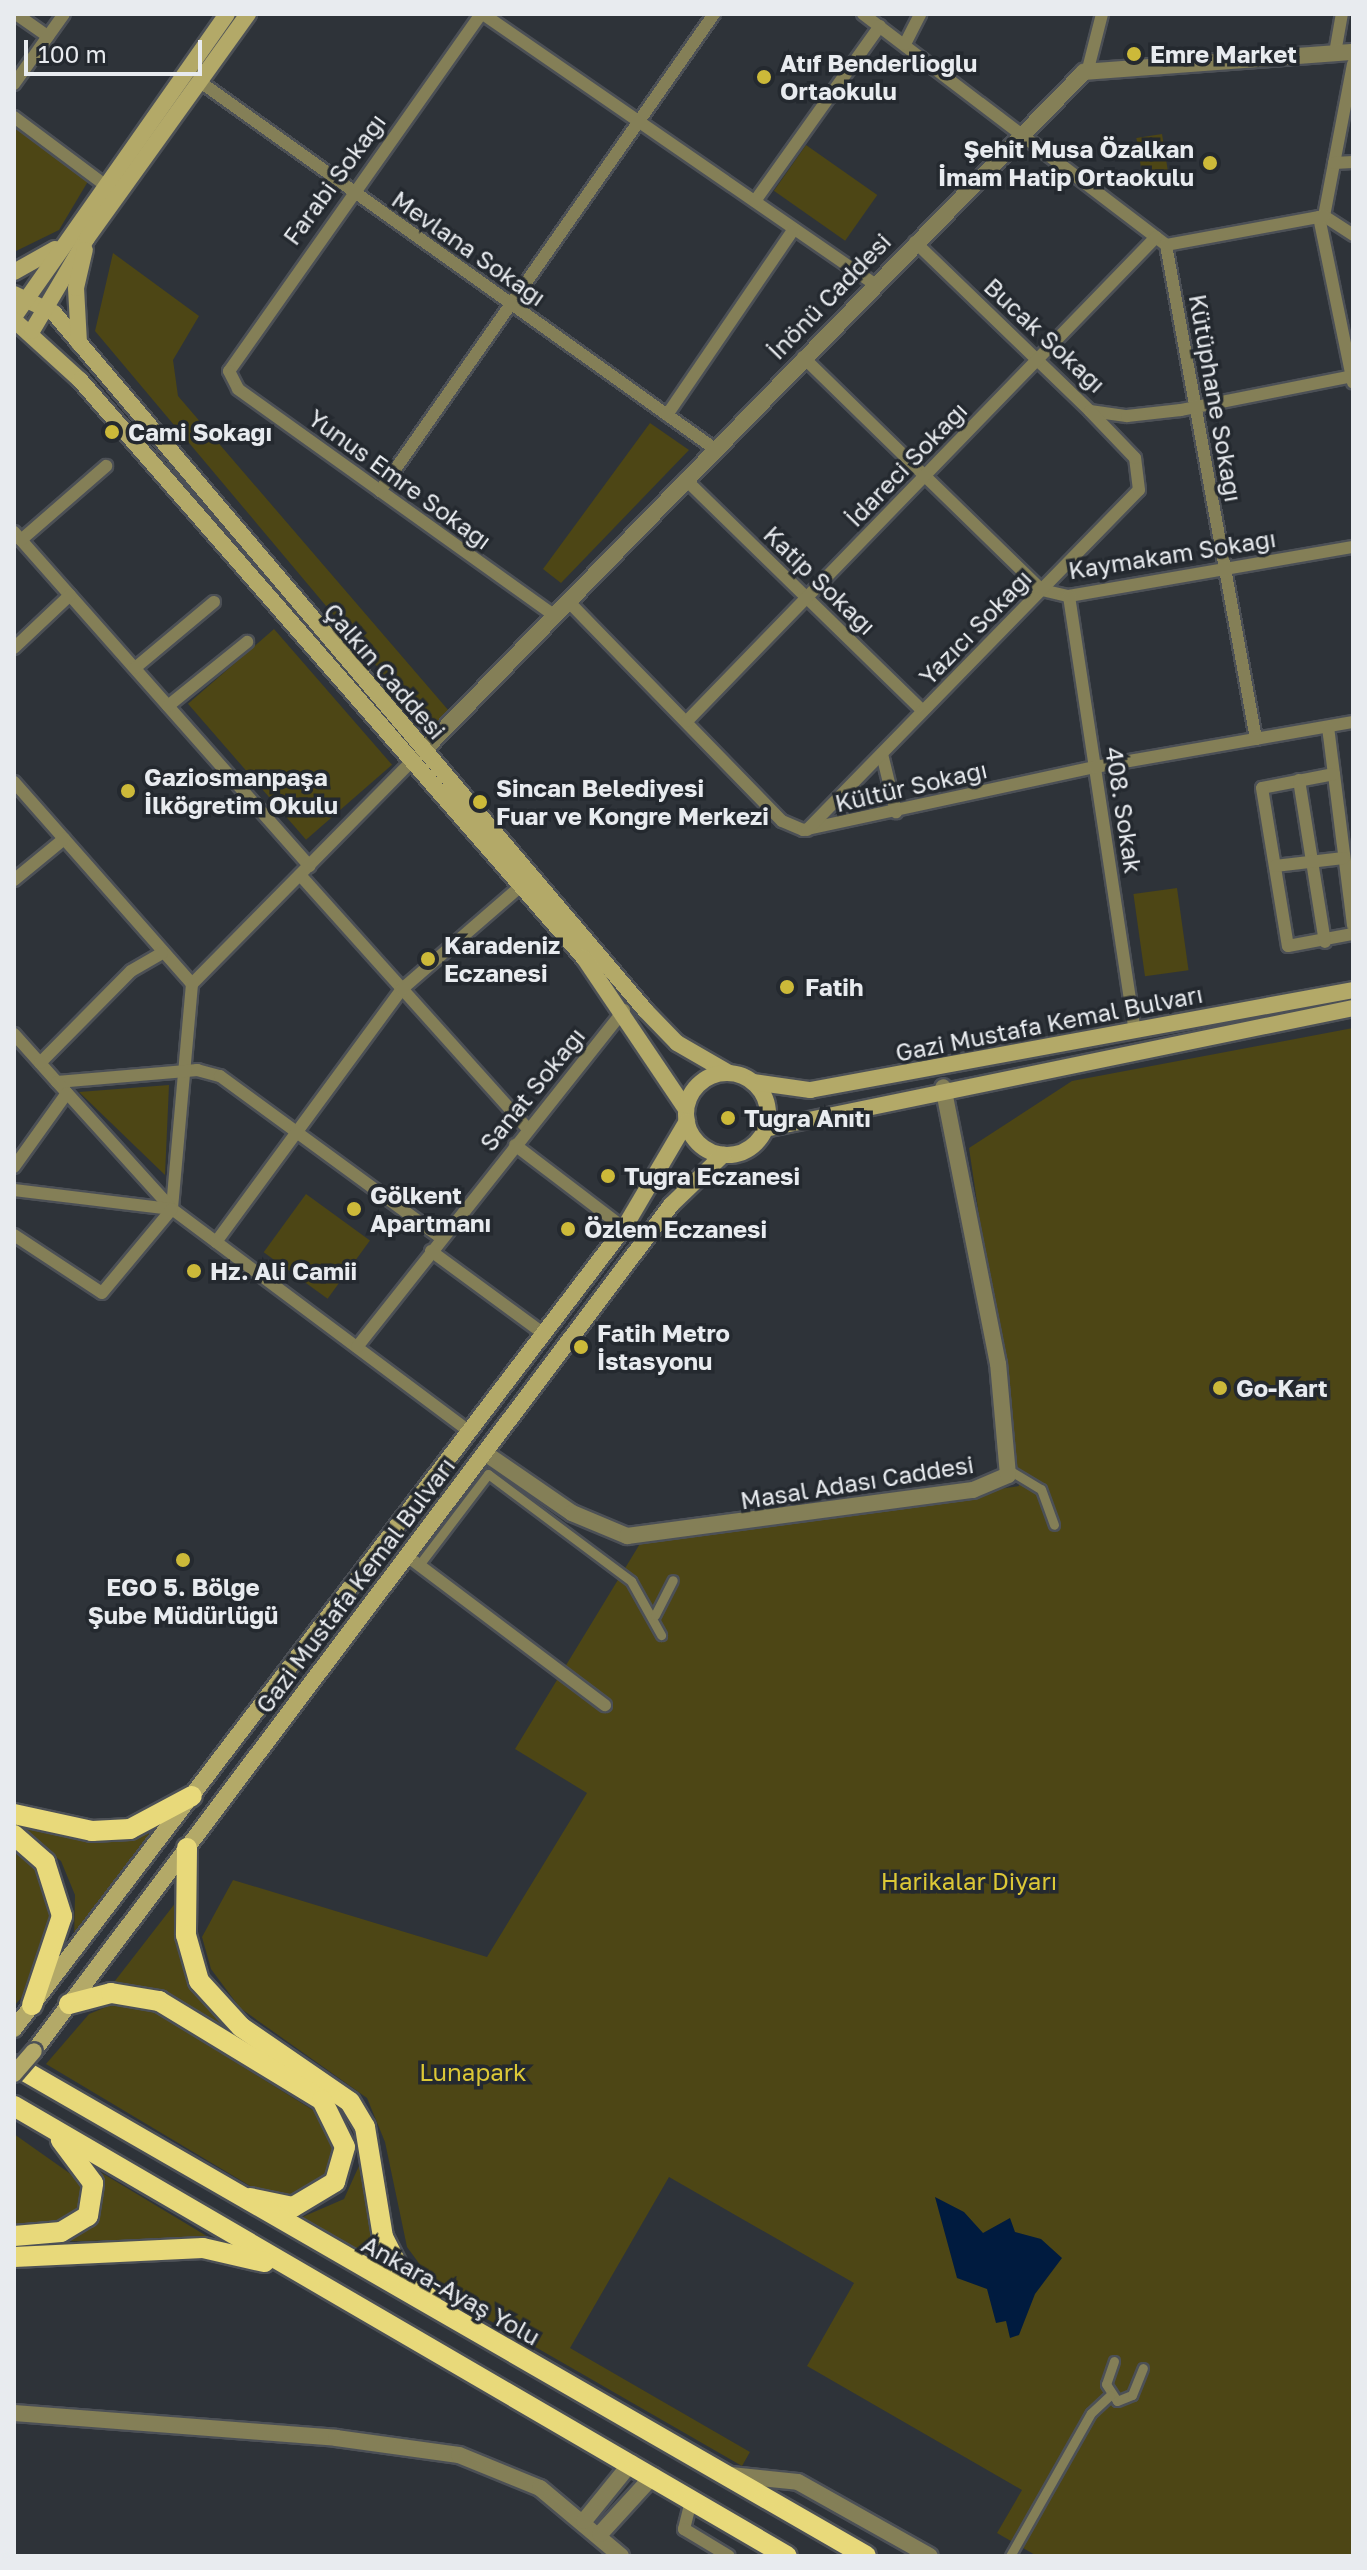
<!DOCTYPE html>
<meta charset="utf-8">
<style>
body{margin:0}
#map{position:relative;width:1367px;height:2570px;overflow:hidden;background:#2e3339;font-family:"Golos Text",sans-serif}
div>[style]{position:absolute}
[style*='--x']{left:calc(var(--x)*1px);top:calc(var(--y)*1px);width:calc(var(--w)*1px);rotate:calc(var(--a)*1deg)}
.green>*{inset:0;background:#4d4615;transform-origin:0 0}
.water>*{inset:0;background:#001b3f}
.roads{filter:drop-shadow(2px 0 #4c5056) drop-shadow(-2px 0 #4c5056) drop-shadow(0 2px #4c5056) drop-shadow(0 -2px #4c5056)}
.pedestrian>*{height:9px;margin:-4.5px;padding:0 4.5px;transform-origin:4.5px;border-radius:4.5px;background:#847f57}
.minor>*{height:12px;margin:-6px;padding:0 6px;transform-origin:6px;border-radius:6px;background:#847f57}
.tertiary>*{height:16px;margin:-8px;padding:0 8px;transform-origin:8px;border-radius:8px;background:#847f57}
.secondary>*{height:16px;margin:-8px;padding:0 8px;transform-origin:8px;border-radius:8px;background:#b3a968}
.secondary>.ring{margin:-8px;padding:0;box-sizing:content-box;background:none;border:16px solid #b3a968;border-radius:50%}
.trunk>*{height:20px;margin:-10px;padding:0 10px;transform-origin:10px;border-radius:10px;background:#e8d97a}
.bridges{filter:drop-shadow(2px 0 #4c5056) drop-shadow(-2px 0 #4c5056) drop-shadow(0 2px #4c5056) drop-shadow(0 -2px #4c5056)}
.secondary-bridge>*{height:16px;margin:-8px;padding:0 8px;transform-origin:8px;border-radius:8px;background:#b3a968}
.dots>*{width:22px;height:22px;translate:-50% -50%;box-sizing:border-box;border:4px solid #24292f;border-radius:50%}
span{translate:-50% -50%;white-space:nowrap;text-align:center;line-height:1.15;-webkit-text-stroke:7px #24292f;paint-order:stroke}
.poi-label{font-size:24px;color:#e8ebef;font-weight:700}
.left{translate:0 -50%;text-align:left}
.right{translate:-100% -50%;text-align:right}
.street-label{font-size:24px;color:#e8ebef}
.park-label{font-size:24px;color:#dcc836}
.frame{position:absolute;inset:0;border:16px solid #e8ebef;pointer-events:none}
.scale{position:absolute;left:24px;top:40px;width:178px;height:36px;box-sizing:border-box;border:4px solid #e8ebef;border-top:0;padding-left:10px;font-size:24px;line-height:28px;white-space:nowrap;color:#e8ebef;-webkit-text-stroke:6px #24292f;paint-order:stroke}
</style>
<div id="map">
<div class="green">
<div style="clip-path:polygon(14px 121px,90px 178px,59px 230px,14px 252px)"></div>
<div style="left:1162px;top:134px;width:52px;height:26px;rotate:81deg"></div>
<div style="left:806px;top:145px;width:87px;height:56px;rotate:35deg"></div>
<div style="clip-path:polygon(113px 253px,199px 316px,173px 360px,178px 396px,449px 711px,432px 732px,95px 331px)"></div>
<div style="clip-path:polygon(650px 423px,689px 450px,561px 583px,543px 569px)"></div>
<div style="left:274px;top:629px;width:180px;height:114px;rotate:49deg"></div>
<div style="left:1177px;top:888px;width:83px;height:44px;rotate:82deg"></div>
<div style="clip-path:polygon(1353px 1028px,1353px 2556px,1037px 2556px,997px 2533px,1022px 2490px,807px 2366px,854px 2283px,669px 2177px,570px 2348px,750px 2452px,742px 2466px,440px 2292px,407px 2247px,385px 2142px,367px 2098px,240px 2008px,211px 1969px,202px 1937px,233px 1880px,487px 1957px,587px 1793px,515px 1749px,641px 1542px,1019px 1486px,969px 1148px,1072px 1081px)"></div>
<div style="clip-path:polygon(169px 1085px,165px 1175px,79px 1092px)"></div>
<div style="left:306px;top:1194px;width:79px;height:72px;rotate:36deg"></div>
<div style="clip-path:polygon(14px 1825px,104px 1842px,157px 1832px,74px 1942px,75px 1895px,61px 1861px)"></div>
<div style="clip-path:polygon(14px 1848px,45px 1876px,56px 1910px,35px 1983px,14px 2006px)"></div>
<div style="clip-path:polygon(180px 1897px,194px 1987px,237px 2035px,160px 1991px,111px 1986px)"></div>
<div style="clip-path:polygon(116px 2003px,147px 2007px,329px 2120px,335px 2159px,321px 2187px,288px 2198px,257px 2190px,46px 2064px,89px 2014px)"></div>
<div style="clip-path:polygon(14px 2134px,82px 2182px,81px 2208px,64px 2222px,14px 2226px)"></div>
<div style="clip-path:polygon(363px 2157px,399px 2276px,300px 2218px,344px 2199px)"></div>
<div style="clip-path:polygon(97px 2170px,210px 2238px,38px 2242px,93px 2219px,100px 2201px)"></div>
</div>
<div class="water">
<div style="clip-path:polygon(935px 2197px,964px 2212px,983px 2233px,1010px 2218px,1015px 2232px,1041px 2239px,1062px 2258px,1035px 2294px,1019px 2335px,1010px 2338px,1006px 2321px,996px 2323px,987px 2289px,957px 2278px)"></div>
</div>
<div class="roads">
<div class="pedestrian">
<div style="--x:1009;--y:1470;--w:37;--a:31"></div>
<div style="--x:1041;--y:1489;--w:38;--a:70"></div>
<div style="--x:419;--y:1565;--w:114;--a:-52.8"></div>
<div style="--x:488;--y:1474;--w:179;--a:36.8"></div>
<div style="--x:631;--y:1581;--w:62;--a:60.9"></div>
<div style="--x:655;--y:1615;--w:39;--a:-63"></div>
<div style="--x:1114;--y:2361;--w:24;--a:109"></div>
<div style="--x:1106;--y:2384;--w:20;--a:57"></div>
<div style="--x:1117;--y:2401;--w:16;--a:-22"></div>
<div style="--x:1132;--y:2395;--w:29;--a:-68"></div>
<div style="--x:1010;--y:2556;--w:164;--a:-60.5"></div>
<div style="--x:1091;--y:2413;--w:26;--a:-43"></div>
</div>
<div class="minor">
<div style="--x:16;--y:14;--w:39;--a:35"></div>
<div style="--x:481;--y:14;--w:437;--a:125.2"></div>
<div style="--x:229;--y:371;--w:20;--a:63"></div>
<div style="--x:238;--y:389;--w:388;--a:35.6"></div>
<div style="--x:483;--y:14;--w:475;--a:34.6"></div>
<div style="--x:863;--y:14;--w:381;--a:37.3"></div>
<div style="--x:1166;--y:245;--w:502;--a:79.67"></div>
<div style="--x:905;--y:44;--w:34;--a:-63"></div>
<div style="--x:1335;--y:53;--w:40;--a:-80"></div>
<div style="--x:1353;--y:64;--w:155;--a:100.8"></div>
<div style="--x:1324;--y:216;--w:35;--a:33"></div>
<div style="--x:1088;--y:69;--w:57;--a:-75.7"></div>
<div style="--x:199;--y:81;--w:634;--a:35.5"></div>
<div style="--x:14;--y:84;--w:86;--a:-54.5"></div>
<div style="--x:14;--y:117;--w:114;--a:36.8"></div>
<div style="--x:1334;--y:163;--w:19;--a:-3"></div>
<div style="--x:755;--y:201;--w:215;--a:-54.5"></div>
<div style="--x:1319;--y:217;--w:169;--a:78.4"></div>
<div style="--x:915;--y:242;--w:243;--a:44"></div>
<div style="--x:1090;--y:411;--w:37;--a:8"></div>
<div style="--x:1127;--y:416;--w:54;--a:-6.3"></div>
<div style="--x:1181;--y:410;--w:175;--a:-11.2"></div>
<div style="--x:1166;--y:245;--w:161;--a:-10.4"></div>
<div style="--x:803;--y:357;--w:334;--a:44.3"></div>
<div style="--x:1042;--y:590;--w:28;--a:13"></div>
<div style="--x:1069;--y:596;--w:288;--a:-9.8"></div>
<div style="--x:667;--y:415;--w:225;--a:-55.7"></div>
<div style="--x:685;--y:479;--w:332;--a:44.3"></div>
<div style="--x:380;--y:491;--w:582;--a:-55"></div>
<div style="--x:14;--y:532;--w:446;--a:48.5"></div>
<div style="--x:21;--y:540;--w:113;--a:-41"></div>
<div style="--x:1069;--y:596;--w:440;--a:81.4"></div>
<div style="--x:568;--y:601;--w:307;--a:45.8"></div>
<div style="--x:782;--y:821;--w:23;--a:23"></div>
<div style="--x:803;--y:830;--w:299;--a:-12.2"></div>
<div style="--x:1095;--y:767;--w:262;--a:-9.9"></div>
<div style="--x:14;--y:648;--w:77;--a:-43.4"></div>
<div style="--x:135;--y:668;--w:103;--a:-39.9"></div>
<div style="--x:168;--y:706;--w:102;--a:-39"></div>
<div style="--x:687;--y:721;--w:674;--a:-45.9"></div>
<div style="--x:1328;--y:727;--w:200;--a:82.8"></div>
<div style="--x:882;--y:754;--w:60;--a:76.4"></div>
<div style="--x:1334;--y:774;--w:73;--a:169"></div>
<div style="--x:1262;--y:788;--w:160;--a:80.7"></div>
<div style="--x:1288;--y:946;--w:66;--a:-10.5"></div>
<div style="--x:1299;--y:780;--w:164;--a:80.9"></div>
<div style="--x:14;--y:782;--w:269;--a:48.6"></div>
<div style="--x:192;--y:984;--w:226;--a:95.1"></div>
<div style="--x:807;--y:830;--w:475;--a:-45.7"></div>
<div style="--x:1139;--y:490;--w:32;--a:-97"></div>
<div style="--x:1135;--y:458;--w:65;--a:-133.8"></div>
<div style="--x:1275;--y:866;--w:69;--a:-6.6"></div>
<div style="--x:300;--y:875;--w:341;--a:48.1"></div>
<div style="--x:14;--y:880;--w:65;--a:-39.4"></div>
<div style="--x:192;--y:984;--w:313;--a:-45.4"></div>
<div style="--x:14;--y:1034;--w:64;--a:48.1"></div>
<div style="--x:57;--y:1082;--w:141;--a:-4.9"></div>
<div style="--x:197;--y:1070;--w:24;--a:15"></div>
<div style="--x:220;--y:1076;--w:274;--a:36.2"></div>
<div style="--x:40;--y:1063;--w:129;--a:-45.3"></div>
<div style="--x:131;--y:971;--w:36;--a:-30"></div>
<div style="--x:57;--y:1082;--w:171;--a:47.8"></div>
<div style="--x:172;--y:1209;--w:371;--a:36.8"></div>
<div style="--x:515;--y:1145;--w:137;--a:37.3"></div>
<div style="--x:14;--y:1167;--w:91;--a:-54.4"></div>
<div style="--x:14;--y:1190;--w:159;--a:6.9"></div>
<div style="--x:14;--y:1235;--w:105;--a:33.4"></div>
<div style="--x:102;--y:1293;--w:109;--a:-50.2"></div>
<div style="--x:216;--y:1242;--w:314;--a:-53.7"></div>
<div style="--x:402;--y:989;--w:157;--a:-40.9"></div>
<div style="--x:431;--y:1251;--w:140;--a:36.3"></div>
<div style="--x:357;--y:1347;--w:430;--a:-51.6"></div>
<div style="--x:407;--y:1556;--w:248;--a:37"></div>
<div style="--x:691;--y:2501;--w:29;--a:104"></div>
<div style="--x:684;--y:2529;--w:52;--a:31"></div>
</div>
<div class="tertiary">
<div style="--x:423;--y:751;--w:948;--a:-45.77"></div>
<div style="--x:1084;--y:72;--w:270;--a:-4.3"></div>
<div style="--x:485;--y:1453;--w:106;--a:34.6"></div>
<div style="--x:572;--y:1513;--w:60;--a:22.7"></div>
<div style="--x:627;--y:1536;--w:349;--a:-7.6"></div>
<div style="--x:973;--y:1490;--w:38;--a:-23"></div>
<div style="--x:1008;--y:1475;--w:111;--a:-95.1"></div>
<div style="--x:998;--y:1364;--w:282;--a:-101.2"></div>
<div style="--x:14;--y:2413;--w:323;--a:4.4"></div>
<div style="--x:336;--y:2438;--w:124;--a:7.9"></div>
<div style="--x:459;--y:2455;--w:87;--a:22.2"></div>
<div style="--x:540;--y:2488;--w:106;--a:40"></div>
<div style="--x:721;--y:2474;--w:77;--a:5.9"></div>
<div style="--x:798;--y:2482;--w:151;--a:29.3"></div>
<div style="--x:584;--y:2521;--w:75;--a:-51"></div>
<div style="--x:600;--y:2534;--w:79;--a:-47.6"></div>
</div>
<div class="secondary">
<div style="--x:14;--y:272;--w:47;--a:-29.3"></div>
<div style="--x:14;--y:294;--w:44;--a:25.4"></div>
<div style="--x:54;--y:313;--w:914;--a:49.7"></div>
<div style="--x:645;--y:1010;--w:46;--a:45.9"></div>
<div style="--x:677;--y:1043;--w:60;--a:30"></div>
<div style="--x:14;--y:317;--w:370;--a:-54.9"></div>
<div style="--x:14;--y:320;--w:89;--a:42.3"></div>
<div style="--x:80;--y:380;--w:767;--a:48.91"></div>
<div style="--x:584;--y:958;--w:182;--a:56"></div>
<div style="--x:32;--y:331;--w:108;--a:-59.4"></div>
<div style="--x:87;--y:238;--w:276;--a:-54.3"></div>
<div style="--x:79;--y:343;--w:55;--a:-93.1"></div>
<div style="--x:76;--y:288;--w:39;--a:-77"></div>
<div class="ring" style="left:686px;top:1073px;width:66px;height:66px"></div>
<div style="--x:753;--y:1082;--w:58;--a:8"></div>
<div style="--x:810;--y:1090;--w:552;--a:-10.43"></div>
<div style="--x:765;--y:1129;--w:600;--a:-11.63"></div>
<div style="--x:14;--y:2029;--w:1007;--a:-52.71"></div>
<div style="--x:624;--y:1228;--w:124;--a:-59.5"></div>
<div style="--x:34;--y:2051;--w:1059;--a:-53.02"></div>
<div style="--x:671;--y:1205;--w:72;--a:-43.9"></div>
</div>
<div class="trunk">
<div style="--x:14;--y:1814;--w:80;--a:12.3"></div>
<div style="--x:92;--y:1831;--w:38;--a:-3"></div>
<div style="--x:130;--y:1829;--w:70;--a:-28"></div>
<div style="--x:14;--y:1835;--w:41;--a:41.1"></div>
<div style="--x:45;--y:1862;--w:57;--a:72.5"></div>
<div style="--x:62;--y:1916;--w:94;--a:108.6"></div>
<div style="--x:187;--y:1848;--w:87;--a:90.7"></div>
<div style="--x:186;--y:1935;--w:48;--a:74.2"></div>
<div style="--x:199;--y:1981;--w:62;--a:47.6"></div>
<div style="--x:241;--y:2027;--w:132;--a:34.5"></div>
<div style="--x:350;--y:2102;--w:29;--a:59"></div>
<div style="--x:365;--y:2127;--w:111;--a:80.7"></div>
<div style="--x:383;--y:2237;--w:37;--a:63"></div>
<div style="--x:400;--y:2270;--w:43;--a:44.1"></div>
<div style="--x:69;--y:2004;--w:43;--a:-14.7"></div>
<div style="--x:111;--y:1993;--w:49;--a:9.5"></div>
<div style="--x:159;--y:2001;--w:191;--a:31.3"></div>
<div style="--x:322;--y:2100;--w:52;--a:63.9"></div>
<div style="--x:345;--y:2147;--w:36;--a:106"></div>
<div style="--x:335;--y:2182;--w:49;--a:149.2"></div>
<div style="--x:293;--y:2207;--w:44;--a:-168.2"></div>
<div style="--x:14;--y:2065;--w:983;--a:29.95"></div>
<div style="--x:14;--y:2106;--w:894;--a:30.21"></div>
<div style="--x:14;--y:2236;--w:47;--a:-4.9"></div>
<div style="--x:61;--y:2232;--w:31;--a:-31"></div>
<div style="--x:88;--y:2216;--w:33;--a:-81"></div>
<div style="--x:93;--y:2183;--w:54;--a:-126.7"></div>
<div style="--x:14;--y:2257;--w:189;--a:-2.7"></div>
<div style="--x:203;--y:2248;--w:63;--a:12.9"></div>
</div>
</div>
<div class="bridges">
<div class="secondary-bridge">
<div style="--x:14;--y:2074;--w:30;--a:-49"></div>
</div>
</div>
<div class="dots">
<div style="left:1134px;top:54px;background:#ccb939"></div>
<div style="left:764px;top:77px;background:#ccb939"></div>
<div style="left:1210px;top:163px;background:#ccb939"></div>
<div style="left:112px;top:432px;background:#ccb939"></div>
<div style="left:128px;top:791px;background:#ccb939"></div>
<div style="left:480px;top:802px;background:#ccb939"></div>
<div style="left:428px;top:959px;background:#ccb939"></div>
<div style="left:787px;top:987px;background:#ccb939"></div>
<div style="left:728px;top:1118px;background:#ccb939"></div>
<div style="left:608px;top:1176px;background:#ccb939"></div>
<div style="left:354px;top:1209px;background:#ccb939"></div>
<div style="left:568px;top:1229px;background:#ccb939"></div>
<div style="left:194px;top:1271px;background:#ccb939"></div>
<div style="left:581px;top:1347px;background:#ccb939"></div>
<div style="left:1220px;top:1388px;background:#ccb939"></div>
<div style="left:183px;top:1560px;background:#ccb939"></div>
</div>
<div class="poi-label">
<span class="left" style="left:1150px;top:54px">Emre Market</span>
<span class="left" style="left:780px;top:77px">Atıf Benderlioğlu<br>Ortaokulu</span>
<span class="right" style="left:1194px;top:163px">Şehit Musa Özalkan<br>İmam Hatip Ortaokulu</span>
<span class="left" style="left:128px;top:432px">Cami Sokağı</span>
<span class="left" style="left:144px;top:791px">Gaziosmanpaşa<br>İlköğretim Okulu</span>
<span class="left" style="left:496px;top:802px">Sincan Belediyesi<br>Fuar ve Kongre Merkezi</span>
<span class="left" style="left:444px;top:959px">Karadeniz<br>Eczanesi</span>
<span class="left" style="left:805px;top:987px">Fatih</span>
<span class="left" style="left:744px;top:1118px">Tuğra Anıtı</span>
<span class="left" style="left:624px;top:1176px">Tuğra Eczanesi</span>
<span class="left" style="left:370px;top:1209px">Gölkent<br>Apartmanı</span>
<span class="left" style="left:584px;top:1229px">Özlem Eczanesi</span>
<span class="left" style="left:210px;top:1271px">Hz. Ali Camii</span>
<span class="left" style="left:597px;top:1347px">Fatih Metro<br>İstasyonu</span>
<span class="left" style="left:1236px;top:1388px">Go-Kart</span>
<span style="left:183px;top:1601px">EGO 5. Bölge<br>Şube Müdürlüğü</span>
</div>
<div class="street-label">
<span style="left:334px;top:179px;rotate:-54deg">Farabi Sokağı</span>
<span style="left:469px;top:248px;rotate:35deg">Mevlana Sokağı</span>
<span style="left:829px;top:296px;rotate:-46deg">İnönü Caddesi</span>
<span style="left:1045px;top:335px;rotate:43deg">Bucak Sokağı</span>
<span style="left:1216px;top:398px;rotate:80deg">Kütüphane Sokağı</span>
<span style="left:906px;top:464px;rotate:-46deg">İdareci Sokağı</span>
<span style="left:400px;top:479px;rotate:36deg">Yunus Emre Sokağı</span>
<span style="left:1172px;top:554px;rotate:-9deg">Kaymakam Sokağı</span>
<span style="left:820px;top:580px;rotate:44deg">Katip Sokağı</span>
<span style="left:975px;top:627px;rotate:-46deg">Yazıcı Sokağı</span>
<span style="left:385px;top:671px;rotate:49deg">Çalkın Caddesi</span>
<span style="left:911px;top:786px;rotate:-13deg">Kültür Sokağı</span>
<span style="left:1124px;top:810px;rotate:81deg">408. Sokak</span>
<span style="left:1049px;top:1023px;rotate:-11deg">Gazi Mustafa Kemal Bulvarı</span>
<span style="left:532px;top:1089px;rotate:-51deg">Sanat Sokağı</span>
<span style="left:857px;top:1482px;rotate:-9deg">Masal Adası Caddesi</span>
<span style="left:355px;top:1585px;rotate:-53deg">Gazi Mustafa Kemal Bulvarı</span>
<span style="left:451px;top:2290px;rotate:29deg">Ankara-Ayaş Yolu</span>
</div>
<div class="park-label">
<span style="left:969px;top:1881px">Harikalar Diyarı</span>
<span style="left:473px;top:2072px">Lunapark</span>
</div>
<div class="frame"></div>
<div class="scale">100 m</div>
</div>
